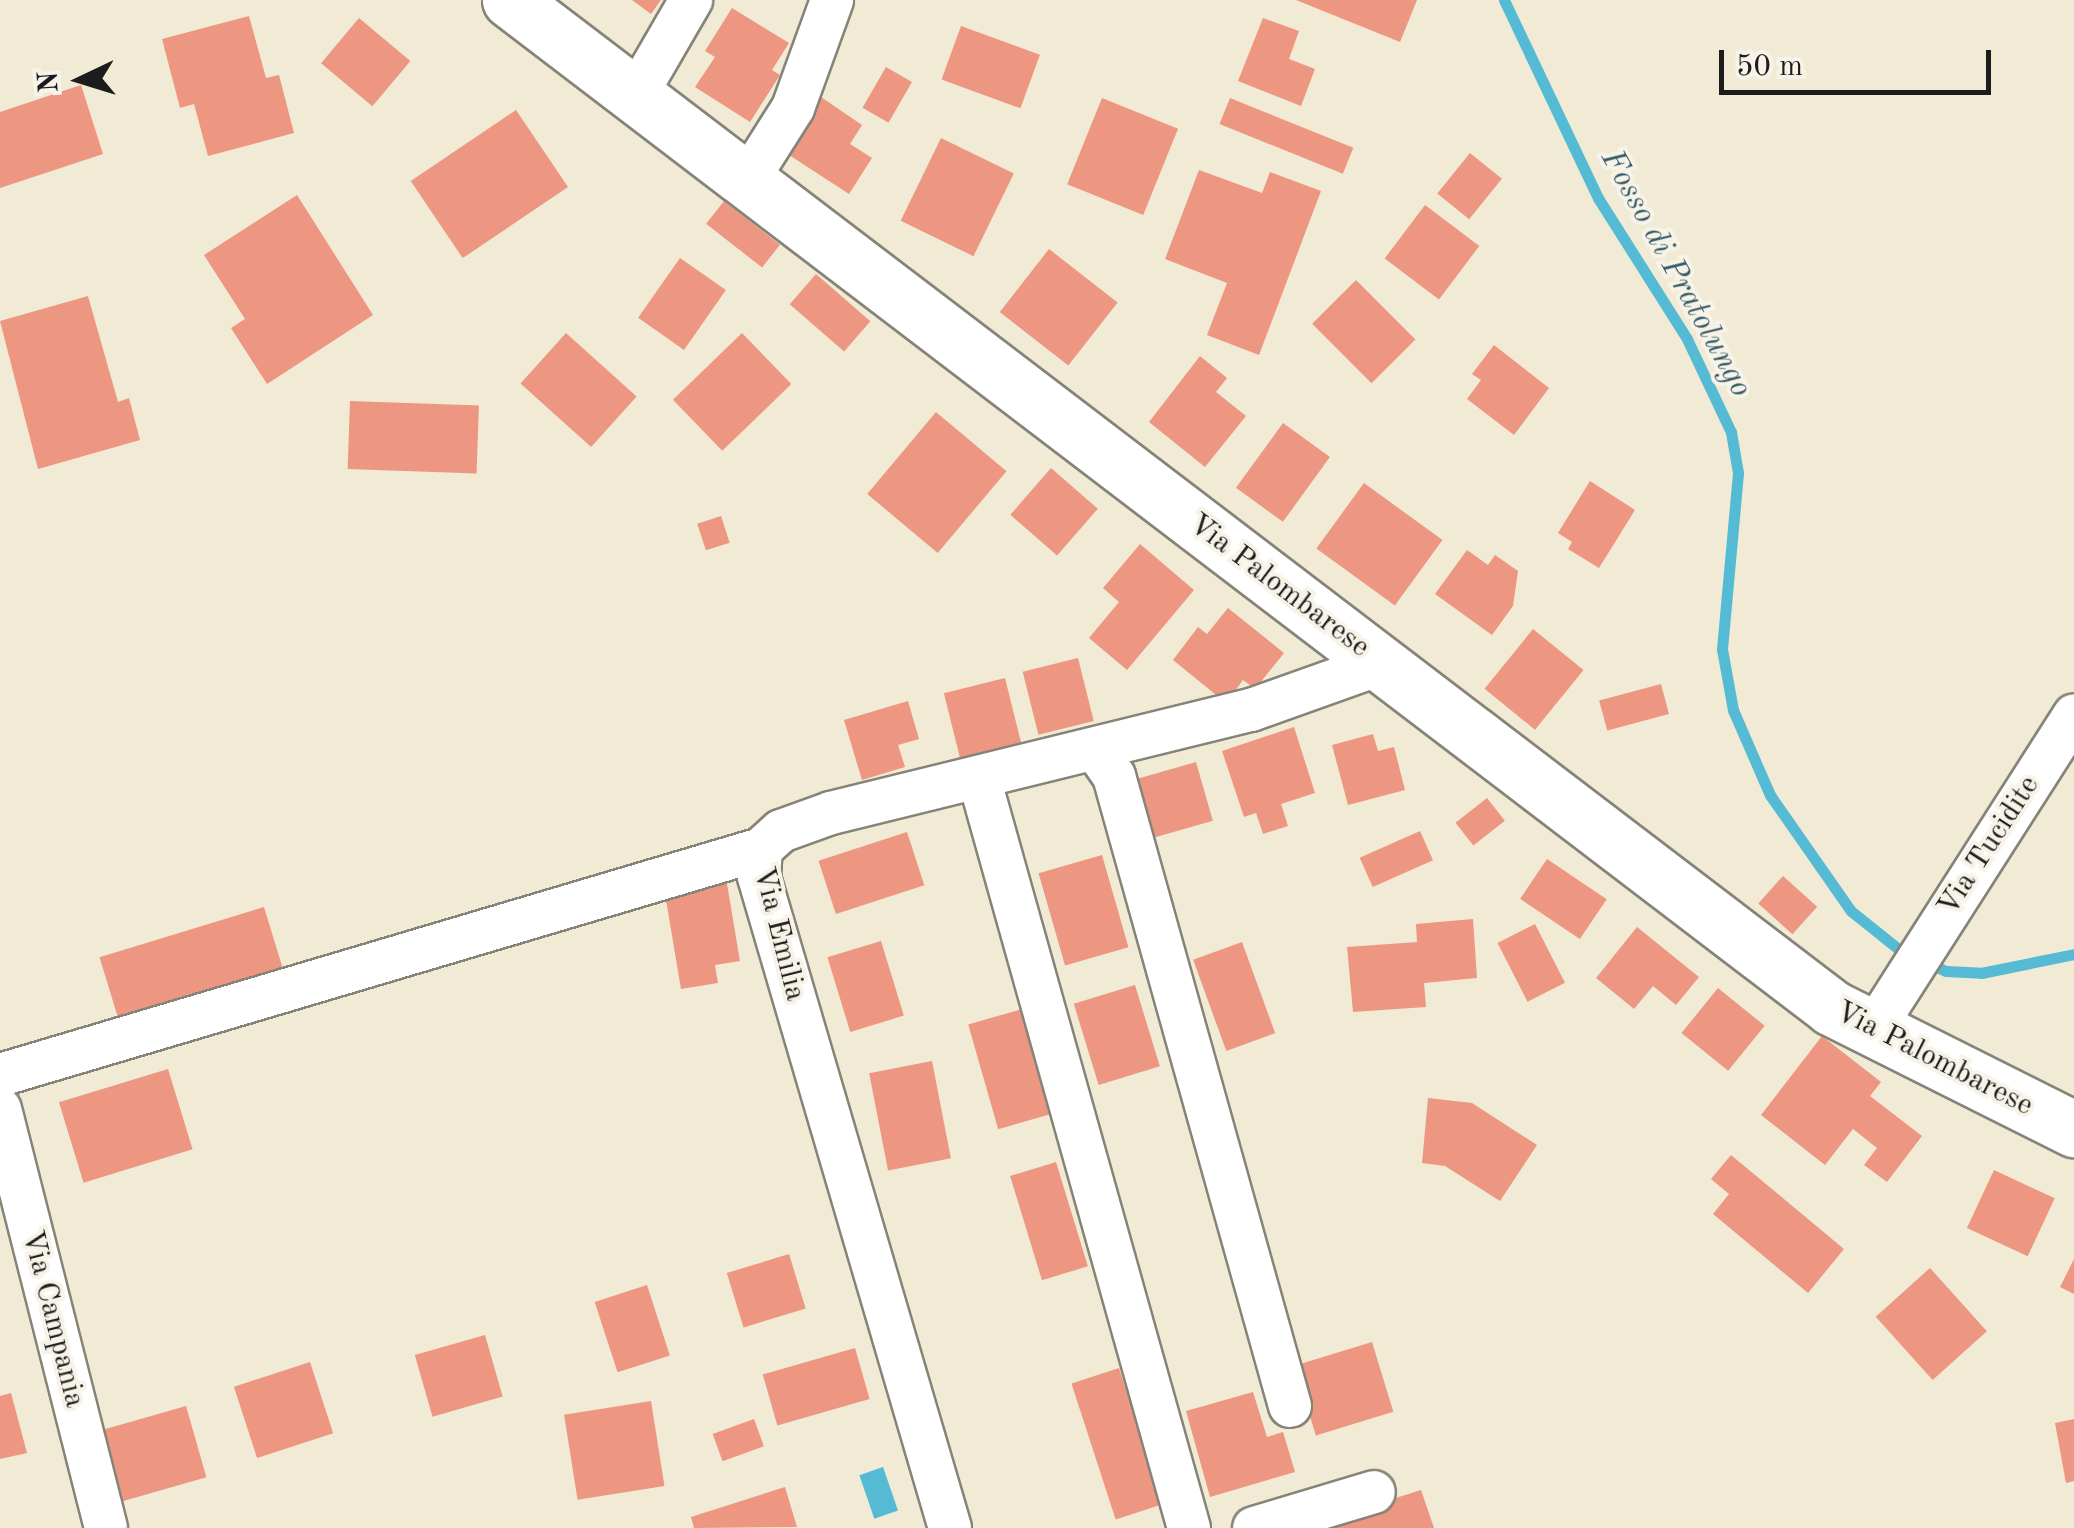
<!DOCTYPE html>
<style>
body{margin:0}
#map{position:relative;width:2074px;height:1528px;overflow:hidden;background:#f1ead4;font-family:"Old Standard TT",serif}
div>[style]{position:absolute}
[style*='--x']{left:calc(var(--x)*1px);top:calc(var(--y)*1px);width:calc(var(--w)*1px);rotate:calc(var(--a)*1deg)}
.water>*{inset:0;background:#55bad3;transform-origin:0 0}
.stream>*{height:11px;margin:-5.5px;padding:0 5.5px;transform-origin:5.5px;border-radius:5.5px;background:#55bad3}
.building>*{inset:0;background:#ed9682;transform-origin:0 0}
.roads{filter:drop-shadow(2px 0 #868378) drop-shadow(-2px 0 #868378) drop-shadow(0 2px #868378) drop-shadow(0 -2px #868378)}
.minor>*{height:42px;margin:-21px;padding:0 21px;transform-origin:21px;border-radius:21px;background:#fff}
.major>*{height:55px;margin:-27.5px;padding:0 27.5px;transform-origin:27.5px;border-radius:27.5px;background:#fff}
span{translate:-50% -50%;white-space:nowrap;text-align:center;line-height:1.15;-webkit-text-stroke:8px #f7f3e8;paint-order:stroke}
.street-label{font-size:30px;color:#1c1c1c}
.water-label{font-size:32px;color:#335b65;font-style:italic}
.north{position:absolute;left:30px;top:30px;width:100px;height:100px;-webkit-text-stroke:8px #f7f3e8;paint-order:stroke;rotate:266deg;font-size:28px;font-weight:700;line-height:40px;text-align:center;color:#1c1c1c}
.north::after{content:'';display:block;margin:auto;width:35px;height:45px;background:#1c1c1c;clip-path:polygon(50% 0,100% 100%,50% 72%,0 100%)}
.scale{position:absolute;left:1719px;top:50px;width:272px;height:45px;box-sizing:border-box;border:5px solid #1c1c1c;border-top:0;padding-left:12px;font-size:30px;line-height:35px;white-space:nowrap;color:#1c1c1c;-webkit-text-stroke:8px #f7f3e8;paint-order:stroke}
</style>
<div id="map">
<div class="water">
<div style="left:883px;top:1467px;width:46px;height:25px;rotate:71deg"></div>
</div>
<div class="stream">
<div style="--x:1504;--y:0;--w:219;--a:64.6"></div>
<div style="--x:1598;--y:198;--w:167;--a:57.7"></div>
<div style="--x:1687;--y:339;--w:103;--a:64.7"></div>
<div style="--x:1731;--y:432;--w:42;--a:80.3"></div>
<div style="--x:1738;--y:473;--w:177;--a:95.2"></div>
<div style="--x:1722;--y:649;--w:62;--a:79.8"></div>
<div style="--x:1733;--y:710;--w:93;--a:66.5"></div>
<div style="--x:1770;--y:795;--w:141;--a:55.1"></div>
<div style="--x:1851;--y:911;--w:64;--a:38.7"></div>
<div style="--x:1901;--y:951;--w:49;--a:24"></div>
<div style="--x:1946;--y:971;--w:35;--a:3"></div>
<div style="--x:1981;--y:973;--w:95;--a:-11.5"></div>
</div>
<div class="building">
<div style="clip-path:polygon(632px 0,661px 0,651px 14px)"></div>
<div style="clip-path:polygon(1296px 0,1417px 0,1400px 42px)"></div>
<div style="clip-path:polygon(732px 8px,789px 43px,772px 70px,780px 75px,750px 122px,695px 87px,715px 57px,705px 51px)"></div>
<div style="clip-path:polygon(249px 16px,266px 78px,279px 75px,294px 133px,208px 156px,194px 104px,180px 108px,162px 39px)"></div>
<div style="left:359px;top:18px;width:67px;height:59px;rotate:40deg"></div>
<div style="clip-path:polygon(1263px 18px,1299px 31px,1289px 59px,1315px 69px,1301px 106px,1238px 81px)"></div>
<div style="left:961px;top:26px;width:84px;height:57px;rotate:20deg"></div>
<div style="left:886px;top:67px;width:30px;height:47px;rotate:30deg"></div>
<div style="clip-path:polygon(81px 85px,103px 154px,0 188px,0 112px)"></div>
<div style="clip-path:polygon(821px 97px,862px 125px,850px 144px,872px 158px,849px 194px,786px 153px)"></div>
<div style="left:1102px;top:98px;width:82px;height:93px;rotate:22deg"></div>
<div style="left:1230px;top:98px;width:133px;height:28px;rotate:22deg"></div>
<div style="left:516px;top:110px;width:93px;height:127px;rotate:56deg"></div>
<div style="left:941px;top:138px;width:81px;height:92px;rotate:26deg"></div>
<div style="left:1470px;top:153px;width:41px;height:52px;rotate:39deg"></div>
<div style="clip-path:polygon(1199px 170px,1262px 193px,1270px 172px,1321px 191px,1259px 355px,1207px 335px,1227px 283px,1165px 259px)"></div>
<div style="clip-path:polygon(297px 195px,373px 315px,267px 384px,231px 328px,245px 319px,204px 255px)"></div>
<div style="left:724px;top:201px;width:71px;height:29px;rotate:38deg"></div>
<div style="left:1425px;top:205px;width:68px;height:67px;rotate:37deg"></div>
<div style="left:1049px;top:249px;width:87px;height:80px;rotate:38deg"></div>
<div style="left:680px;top:258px;width:56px;height:73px;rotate:35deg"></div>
<div style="left:816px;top:274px;width:72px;height:40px;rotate:41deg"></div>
<div style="left:1356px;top:280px;width:84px;height:62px;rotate:45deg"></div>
<div style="clip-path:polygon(88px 296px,118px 402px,129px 398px,140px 440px,38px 469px,0 321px)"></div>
<div style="left:566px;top:333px;width:95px;height:68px;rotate:42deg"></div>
<div style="left:742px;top:333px;width:71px;height:96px;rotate:46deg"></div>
<div style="clip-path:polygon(1494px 345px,1549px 388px,1514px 435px,1467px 399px,1481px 380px,1472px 374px)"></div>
<div style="clip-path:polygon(1200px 356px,1227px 378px,1216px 392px,1246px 416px,1205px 467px,1149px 422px)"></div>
<div style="left:350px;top:401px;width:129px;height:68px;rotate:2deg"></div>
<div style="left:936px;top:412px;width:92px;height:107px;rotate:40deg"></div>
<div style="left:1283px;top:423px;width:58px;height:80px;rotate:36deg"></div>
<div style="left:1051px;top:468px;width:62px;height:62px;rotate:41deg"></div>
<div style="clip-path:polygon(1590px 481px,1635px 510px,1599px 568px,1568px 549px,1572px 542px,1558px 533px)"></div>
<div style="left:1364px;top:483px;width:97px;height:81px;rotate:36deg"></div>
<div style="left:721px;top:516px;width:28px;height:25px;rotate:72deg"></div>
<div style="clip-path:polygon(1140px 544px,1194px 590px,1127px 670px,1089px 638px,1119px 602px,1103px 588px)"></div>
<div style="clip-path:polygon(1467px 550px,1488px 565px,1495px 555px,1518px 571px,1513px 606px,1492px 635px,1435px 594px)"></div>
<div style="clip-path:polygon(1228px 608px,1284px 653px,1255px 689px,1243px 680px,1226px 703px,1173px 660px,1198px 627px,1207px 634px)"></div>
<div style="left:1533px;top:629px;width:65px;height:77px;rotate:39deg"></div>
<div style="left:1078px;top:658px;width:65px;height:57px;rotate:76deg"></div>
<div style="left:1005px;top:678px;width:68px;height:63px;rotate:76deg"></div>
<div style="left:1661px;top:684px;width:31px;height:64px;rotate:75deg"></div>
<div style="clip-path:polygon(908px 701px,919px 739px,898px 745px,905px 767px,862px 780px,844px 720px)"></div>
<div style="clip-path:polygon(1294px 727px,1315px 793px,1281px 804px,1288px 826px,1263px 834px,1256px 813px,1244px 817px,1222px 751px)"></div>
<div style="clip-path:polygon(1373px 734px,1378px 751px,1394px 747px,1405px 790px,1348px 805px,1332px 745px)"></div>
<div style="left:1196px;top:762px;width:61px;height:69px;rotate:74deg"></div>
<div style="left:1487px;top:798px;width:29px;height:40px;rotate:52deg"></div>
<div style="left:1420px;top:831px;width:32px;height:66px;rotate:66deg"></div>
<div style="left:907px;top:832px;width:56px;height:93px;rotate:72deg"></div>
<div style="left:1102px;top:855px;width:96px;height:66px;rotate:74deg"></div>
<div style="left:1547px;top:859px;width:72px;height:48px;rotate:34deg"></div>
<div style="left:1783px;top:876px;width:46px;height:37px;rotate:42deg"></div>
<div style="clip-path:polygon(726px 878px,740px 961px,715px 965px,718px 983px,681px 989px,664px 888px)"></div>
<div style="left:264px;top:907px;width:74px;height:172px;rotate:73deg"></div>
<div style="clip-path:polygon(1473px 919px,1477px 978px,1424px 983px,1426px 1007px,1353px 1012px,1347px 947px,1417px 942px,1416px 924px)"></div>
<div style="left:1535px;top:924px;width:66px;height:42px;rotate:63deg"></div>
<div style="clip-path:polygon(1637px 927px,1699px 977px,1676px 1005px,1653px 986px,1634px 1009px,1596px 978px)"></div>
<div style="left:881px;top:941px;width:78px;height:56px;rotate:73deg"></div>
<div style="left:1242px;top:942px;width:97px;height:52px;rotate:70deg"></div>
<div style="left:1135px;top:985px;width:85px;height:64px;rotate:73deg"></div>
<div style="left:1718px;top:988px;width:60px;height:58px;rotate:39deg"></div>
<div style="left:1022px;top:1009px;width:109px;height:56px;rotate:74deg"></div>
<div style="clip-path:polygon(1822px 1036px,1881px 1082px,1870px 1096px,1922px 1136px,1887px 1182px,1864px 1165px,1877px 1148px,1853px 1129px,1825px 1165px,1761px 1115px)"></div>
<div style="left:932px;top:1061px;width:99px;height:64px;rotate:79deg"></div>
<div style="left:168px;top:1069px;width:84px;height:114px;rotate:73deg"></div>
<div style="clip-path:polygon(1428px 1098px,1472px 1103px,1537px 1145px,1500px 1201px,1445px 1166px,1422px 1163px)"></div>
<div style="clip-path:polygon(1731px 1155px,1844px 1249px,1808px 1293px,1713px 1214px,1729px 1194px,1711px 1179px)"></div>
<div style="left:1056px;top:1162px;width:109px;height:48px;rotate:73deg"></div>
<div style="left:1994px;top:1170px;width:67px;height:64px;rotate:25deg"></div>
<div style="left:789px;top:1254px;width:57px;height:65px;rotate:73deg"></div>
<div style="clip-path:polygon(2074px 1259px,2074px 1294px,2060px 1287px)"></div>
<div style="left:1930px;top:1268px;width:85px;height:73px;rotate:48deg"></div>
<div style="left:647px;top:1285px;width:74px;height:55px;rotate:72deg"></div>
<div style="left:485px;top:1335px;width:64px;height:73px;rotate:74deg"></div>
<div style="left:1372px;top:1342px;width:73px;height:81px;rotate:73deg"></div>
<div style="left:855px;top:1348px;width:53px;height:96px;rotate:74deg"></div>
<div style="left:310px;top:1362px;width:75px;height:80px;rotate:72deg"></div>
<div style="left:1119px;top:1368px;width:143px;height:50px;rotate:72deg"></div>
<div style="clip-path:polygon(1253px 1392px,1267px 1437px,1283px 1432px,1295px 1472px,1210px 1497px,1186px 1411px)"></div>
<div style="clip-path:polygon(11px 1393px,27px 1453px,0 1459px,0 1396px)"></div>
<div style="left:651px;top:1401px;width:86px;height:88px;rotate:81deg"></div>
<div style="left:186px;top:1406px;width:74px;height:89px;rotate:74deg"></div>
<div style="left:754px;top:1419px;width:29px;height:44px;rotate:70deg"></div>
<div style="clip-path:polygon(2074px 1419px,2074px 1481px,2066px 1483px,2055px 1423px)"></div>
<div style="clip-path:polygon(785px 1487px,797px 1527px,694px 1528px,691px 1517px)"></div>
<div style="clip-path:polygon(1421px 1490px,1434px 1528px,1304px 1528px,1304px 1527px)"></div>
</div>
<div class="roads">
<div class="minor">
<div style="--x:636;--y:95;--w:110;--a:-59.9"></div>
<div style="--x:748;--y:179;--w:84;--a:-57.6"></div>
<div style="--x:793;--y:108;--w:115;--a:-70.1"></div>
<div style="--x:1095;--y:749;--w:33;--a:55"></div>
<div style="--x:1114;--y:776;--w:654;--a:74.39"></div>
<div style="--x:979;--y:778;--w:779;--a:74.36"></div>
<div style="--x:1871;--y:1033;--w:377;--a:-57.4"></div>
<div style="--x:0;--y:1075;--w:794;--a:-16.54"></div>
<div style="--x:0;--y:1109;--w:432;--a:75.8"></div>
<div style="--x:950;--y:1528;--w:678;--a:-106.35"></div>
<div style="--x:759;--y:877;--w:28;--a:-86"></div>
<div style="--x:761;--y:849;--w:27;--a:-42"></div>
<div style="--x:781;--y:831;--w:53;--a:-19.8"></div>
<div style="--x:831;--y:813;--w:432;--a:-13.8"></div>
<div style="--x:1251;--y:710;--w:137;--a:-19.6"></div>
<div style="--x:1254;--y:1528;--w:125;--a:-16.7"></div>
</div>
<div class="major">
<div style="--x:510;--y:0;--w:1662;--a:37.32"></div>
<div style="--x:1832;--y:1008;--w:271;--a:26.6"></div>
</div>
</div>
<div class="street-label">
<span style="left:1279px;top:586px;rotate:37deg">Via Palombarese</span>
<span style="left:1989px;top:846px;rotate:-57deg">Via Tucidite</span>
<span style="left:779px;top:934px;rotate:76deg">Via Emilia</span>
<span style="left:1934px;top:1059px;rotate:27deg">Via Palombarese</span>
<span style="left:53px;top:1319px;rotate:76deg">Via Campania</span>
</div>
<div class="water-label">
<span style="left:1675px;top:274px;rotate:61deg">Fosso di Pratolungo</span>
</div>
<div class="north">N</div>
<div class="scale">50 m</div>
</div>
